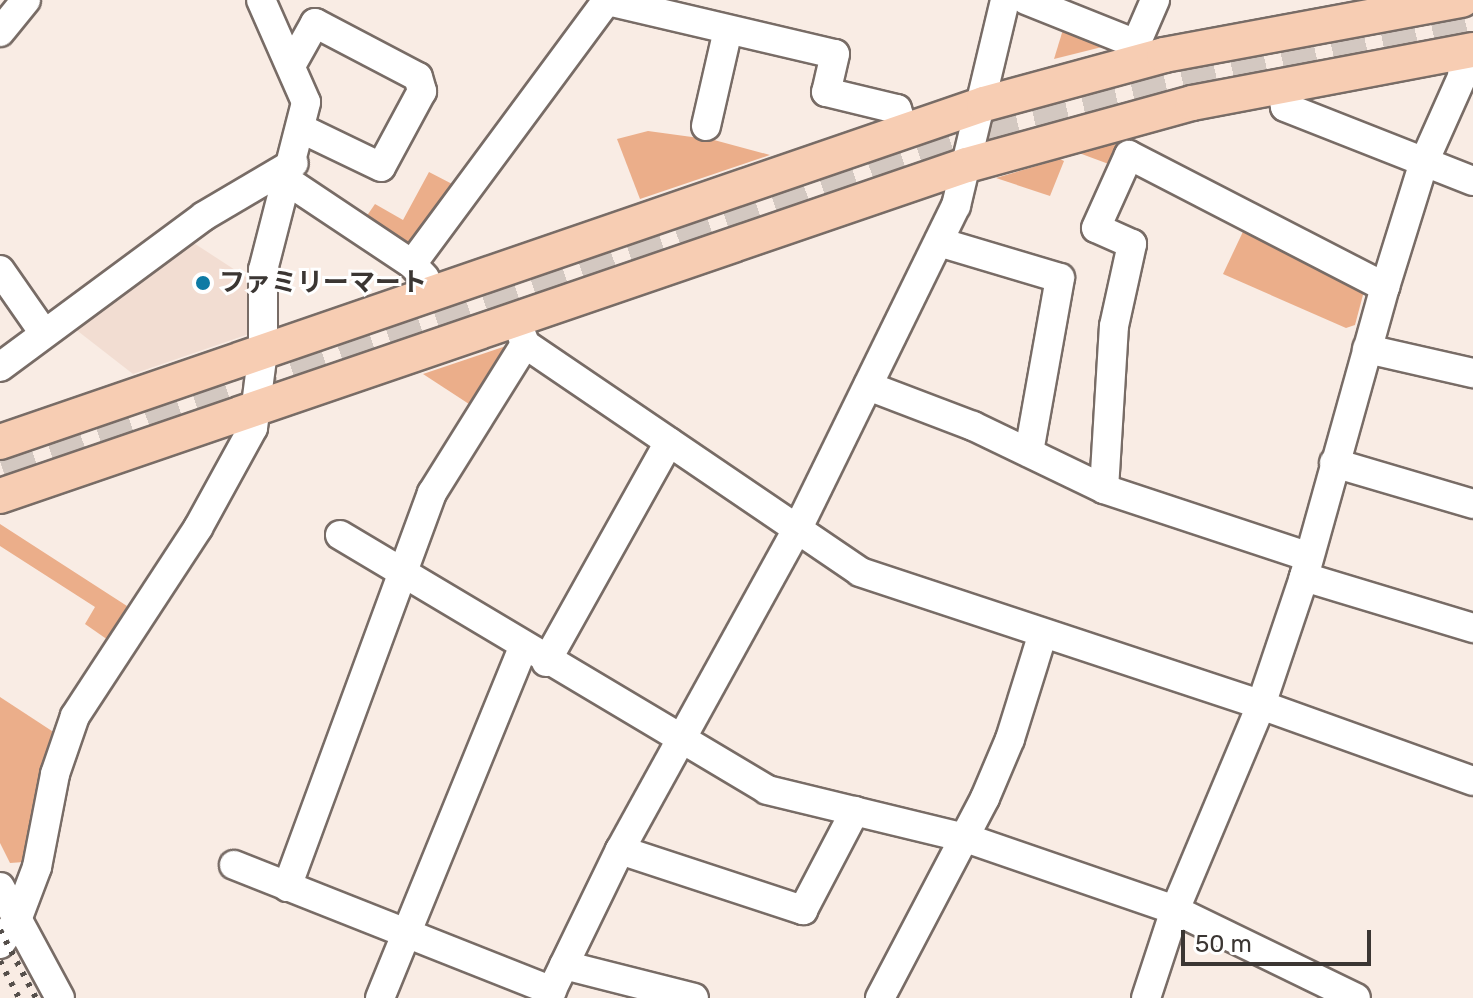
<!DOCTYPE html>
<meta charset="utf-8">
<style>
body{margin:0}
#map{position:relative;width:1473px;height:998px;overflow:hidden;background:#f9ece4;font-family:Rubik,"Noto Sans JP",sans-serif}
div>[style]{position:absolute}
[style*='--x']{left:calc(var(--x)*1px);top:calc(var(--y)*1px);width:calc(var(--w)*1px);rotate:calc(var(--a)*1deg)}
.built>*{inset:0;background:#f2ddd2}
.green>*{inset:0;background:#ebae8a}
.major-tunnel>*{height:34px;margin-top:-17px;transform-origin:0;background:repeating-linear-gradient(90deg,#d3c8c1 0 34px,transparent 0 51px)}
.roads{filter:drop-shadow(2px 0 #786c66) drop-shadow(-2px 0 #786c66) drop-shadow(0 2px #786c66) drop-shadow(0 -2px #786c66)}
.minor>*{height:28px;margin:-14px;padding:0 14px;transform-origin:14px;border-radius:14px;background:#fff}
.major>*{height:34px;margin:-17px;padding:0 17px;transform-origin:17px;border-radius:17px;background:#f7cdb3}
.rail>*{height:6px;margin-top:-3px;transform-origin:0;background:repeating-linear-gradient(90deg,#554f4b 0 4px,transparent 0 12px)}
.dots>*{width:22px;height:22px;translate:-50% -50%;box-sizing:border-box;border:4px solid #fff;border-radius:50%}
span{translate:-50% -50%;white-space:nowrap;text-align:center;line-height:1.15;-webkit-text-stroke:6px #fff;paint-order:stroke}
.poi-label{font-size:26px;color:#3b3633;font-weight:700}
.left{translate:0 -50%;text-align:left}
.scale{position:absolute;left:1181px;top:930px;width:190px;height:36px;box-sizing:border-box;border:4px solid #3b3633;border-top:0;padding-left:10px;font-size:24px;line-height:28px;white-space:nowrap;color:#3b3633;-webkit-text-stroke:6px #fff;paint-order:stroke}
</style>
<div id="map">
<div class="built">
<div style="clip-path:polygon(186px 238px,249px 279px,249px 334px,133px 374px,70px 325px)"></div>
</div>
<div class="green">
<div style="clip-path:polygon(1065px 23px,1118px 43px,1054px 59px)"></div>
<div style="clip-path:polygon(648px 131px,714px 140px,770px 155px,640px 199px,617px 139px)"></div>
<div style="clip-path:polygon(1125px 140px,1114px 166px,1079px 153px)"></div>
<div style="clip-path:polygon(1060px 159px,1064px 161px,1050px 196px,996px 178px)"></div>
<div style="clip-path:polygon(429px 172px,456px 186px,415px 242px,403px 246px,364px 220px,375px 204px,403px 220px)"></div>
<div style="clip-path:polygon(1248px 221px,1364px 291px,1355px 325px,1346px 328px,1223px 274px)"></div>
<div style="clip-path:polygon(509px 345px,472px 406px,423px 374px)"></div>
<div style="clip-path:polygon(0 524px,127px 606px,108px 640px,85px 624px,95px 607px,0 546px)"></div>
<div style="clip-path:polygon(0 697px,55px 733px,24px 862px,10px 863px,0 843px)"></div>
</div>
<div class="major-tunnel">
<div style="--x:0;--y:462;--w:1039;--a:-18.98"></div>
<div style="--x:983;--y:124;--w:502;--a:-12.43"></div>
</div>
<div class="roads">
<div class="minor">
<div style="--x:604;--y:0;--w:237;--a:13.2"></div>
<div style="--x:835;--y:54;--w:39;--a:103"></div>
<div style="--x:826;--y:92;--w:73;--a:13.5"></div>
<div style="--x:897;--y:109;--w:22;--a:72"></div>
<div style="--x:1026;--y:0;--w:118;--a:21.8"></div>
<div style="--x:1136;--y:44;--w:48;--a:-66.6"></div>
<div style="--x:0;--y:32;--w:41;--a:-50.9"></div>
<div style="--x:292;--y:64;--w:47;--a:-60.7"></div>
<div style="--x:315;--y:23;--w:116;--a:27.7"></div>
<div style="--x:418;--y:77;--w:15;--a:74"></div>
<div style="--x:422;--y:91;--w:86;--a:118.3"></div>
<div style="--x:381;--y:167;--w:88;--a:-154.3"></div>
<div style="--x:1281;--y:86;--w:21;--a:79"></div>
<div style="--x:1285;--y:107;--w:202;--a:21.5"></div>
<div style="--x:706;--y:126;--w:98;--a:-77.1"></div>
<div style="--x:289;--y:182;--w:148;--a:33.7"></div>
<div style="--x:412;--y:264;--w:19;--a:47"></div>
<div style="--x:939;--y:242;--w:126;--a:16.6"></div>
<div style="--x:1060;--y:278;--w:177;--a:100.1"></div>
<div style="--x:412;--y:264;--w:326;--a:-53.5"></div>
<div style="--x:0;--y:270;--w:77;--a:55.1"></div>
<div style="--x:516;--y:320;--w:26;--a:69"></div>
<div style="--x:525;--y:344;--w:405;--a:34.2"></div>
<div style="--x:860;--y:572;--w:422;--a:18.3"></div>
<div style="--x:1261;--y:705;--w:225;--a:19.7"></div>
<div style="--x:1367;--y:349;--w:109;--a:12.8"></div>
<div style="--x:0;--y:367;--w:254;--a:-36.5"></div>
<div style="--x:204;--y:216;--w:104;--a:-30.5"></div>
<div style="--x:868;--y:386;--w:112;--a:20.9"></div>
<div style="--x:973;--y:426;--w:145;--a:25.7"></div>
<div style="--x:1104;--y:489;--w:214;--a:18.3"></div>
<div style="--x:1334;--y:463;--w:145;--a:16.4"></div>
<div style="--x:1104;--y:489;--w:163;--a:-86.5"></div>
<div style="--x:1114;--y:326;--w:84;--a:-77.6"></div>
<div style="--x:1132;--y:244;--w:39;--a:-156"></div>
<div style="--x:1096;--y:228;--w:80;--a:-65.7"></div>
<div style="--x:1129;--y:155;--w:288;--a:27.3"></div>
<div style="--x:340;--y:535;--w:497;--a:30.8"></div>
<div style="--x:767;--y:790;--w:205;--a:13.6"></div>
<div style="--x:966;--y:838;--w:221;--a:19"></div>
<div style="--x:1175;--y:910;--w:201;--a:25.9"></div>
<div style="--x:1304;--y:577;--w:177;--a:16.8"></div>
<div style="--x:546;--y:662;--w:252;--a:-60.8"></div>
<div style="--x:620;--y:850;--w:193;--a:18.2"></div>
<div style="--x:803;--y:910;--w:112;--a:-62.3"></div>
<div style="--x:234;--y:865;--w:342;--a:21.6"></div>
<div style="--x:0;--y:887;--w:126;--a:61.6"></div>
<div style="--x:287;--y:887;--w:420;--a:-69.8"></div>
<div style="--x:432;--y:493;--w:176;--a:-58"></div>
<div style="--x:0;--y:944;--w:29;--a:-55"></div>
<div style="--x:17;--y:920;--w:57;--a:-69.3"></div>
<div style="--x:37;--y:867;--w:95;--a:-79"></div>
<div style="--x:55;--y:774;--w:61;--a:-71"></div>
<div style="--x:75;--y:716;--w:225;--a:-56.8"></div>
<div style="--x:198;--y:528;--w:114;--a:-61.2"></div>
<div style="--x:253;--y:428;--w:78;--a:-82.6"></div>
<div style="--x:263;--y:351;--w:81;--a:-90"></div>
<div style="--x:263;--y:270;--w:173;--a:-75.6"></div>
<div style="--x:306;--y:102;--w:111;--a:-113.8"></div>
<div style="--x:564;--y:965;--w:134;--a:14.2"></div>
<div style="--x:380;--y:998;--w:378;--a:-67.8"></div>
<div style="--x:548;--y:998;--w:165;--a:-64.1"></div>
<div style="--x:620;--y:850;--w:366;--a:-61.1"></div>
<div style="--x:797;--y:530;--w:361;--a:-63.9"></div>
<div style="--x:956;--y:206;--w:212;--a:-76.6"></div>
<div style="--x:880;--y:998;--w:226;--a:-62.3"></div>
<div style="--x:985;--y:798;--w:64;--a:-67"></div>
<div style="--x:1010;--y:739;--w:108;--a:-72.7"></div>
<div style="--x:1146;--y:998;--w:93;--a:-71.8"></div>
<div style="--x:1175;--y:910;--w:222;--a:-67.2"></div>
<div style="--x:1261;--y:705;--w:135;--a:-71.4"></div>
<div style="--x:1304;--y:577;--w:301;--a:-74.4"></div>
<div style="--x:1385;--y:287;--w:131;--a:-72.7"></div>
<div style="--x:1424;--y:162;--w:95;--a:-65.9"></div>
<div style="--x:1463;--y:75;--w:22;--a:-100"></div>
</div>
<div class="major">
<div style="--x:0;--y:442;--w:1040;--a:-18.96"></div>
<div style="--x:984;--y:104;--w:187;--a:-15.2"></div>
<div style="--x:1164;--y:55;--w:303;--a:-10.5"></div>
<div style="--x:0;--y:496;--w:1022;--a:-18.9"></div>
<div style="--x:967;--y:165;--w:233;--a:-15.4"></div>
<div style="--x:1192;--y:103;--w:286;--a:-10.7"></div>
</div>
</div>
<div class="rail">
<div style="--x:0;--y:930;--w:77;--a:62.1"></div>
<div style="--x:0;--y:961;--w:42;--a:62.8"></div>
</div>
<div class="dots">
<div style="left:203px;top:283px;background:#0e7aa4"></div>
</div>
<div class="poi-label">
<span class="left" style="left:219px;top:283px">ファミリーマート</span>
</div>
<div class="scale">50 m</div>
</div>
